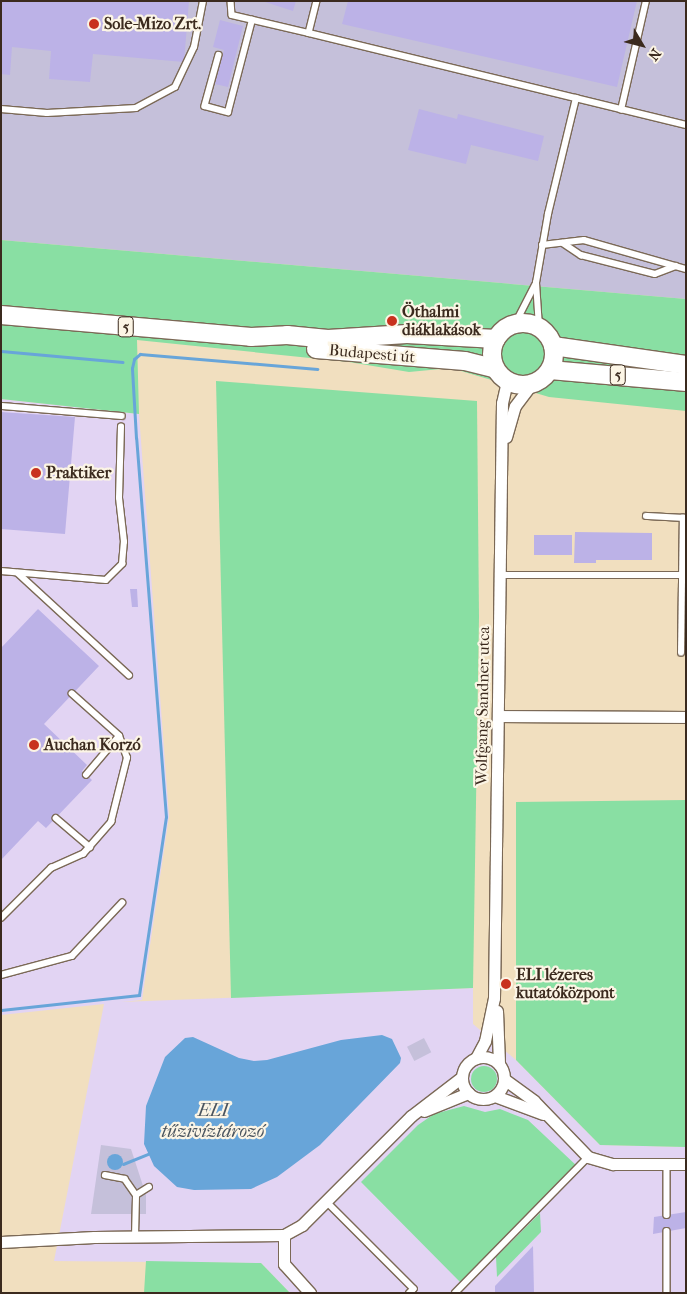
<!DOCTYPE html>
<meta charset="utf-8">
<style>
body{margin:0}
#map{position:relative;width:687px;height:1294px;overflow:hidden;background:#f1dfbf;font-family:"IM FELL French Canon",serif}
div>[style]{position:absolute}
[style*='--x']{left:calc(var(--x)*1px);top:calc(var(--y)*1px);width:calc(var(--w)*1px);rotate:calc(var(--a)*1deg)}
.built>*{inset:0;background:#e2d4f3}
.industrial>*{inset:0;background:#c5c0da;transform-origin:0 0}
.green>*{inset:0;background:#89dfa3}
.round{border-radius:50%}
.water>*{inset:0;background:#68a5d9}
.stream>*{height:3px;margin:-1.5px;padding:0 1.5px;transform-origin:1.5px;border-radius:1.5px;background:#68a5d9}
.building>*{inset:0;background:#bcb2e7;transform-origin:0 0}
.roads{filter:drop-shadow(1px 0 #7b6956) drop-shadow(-1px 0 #7b6956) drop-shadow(0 1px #7b6956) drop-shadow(0 -1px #7b6956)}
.service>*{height:5.5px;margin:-2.75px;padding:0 2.75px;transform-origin:2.75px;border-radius:2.75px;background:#fff}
.minor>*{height:11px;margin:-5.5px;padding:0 5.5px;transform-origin:5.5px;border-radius:5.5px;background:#fff}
.minor>.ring{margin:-5.5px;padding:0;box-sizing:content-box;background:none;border:11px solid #fff;border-radius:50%}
.primary>*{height:18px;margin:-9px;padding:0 9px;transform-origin:9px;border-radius:9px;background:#fff}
.primary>.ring{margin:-9px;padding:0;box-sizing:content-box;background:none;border:18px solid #fff;border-radius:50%}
.dots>*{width:14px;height:14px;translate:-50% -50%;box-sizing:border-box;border:2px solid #fcf5e5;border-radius:50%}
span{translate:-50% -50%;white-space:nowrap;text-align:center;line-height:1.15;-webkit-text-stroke:4.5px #fcf5e5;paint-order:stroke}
.shield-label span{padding:1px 4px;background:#fcf5e5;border:1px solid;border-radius:4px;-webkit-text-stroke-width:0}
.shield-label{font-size:15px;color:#3b2a1e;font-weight:700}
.poi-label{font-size:16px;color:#3b2a1e;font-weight:700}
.left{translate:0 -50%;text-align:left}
.street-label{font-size:16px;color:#3b2a1e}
.water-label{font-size:18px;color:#4b555f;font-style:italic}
.frame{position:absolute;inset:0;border:2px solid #3b2a1e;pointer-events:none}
.north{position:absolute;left:617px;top:20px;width:50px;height:50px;-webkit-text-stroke:4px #fcf5e5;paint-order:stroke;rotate:127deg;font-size:14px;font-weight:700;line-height:20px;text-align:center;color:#3b2a1e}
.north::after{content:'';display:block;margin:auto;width:18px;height:22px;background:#3b2a1e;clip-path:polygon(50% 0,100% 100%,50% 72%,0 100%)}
</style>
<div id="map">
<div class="built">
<div style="clip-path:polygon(1px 399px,139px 414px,169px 816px,142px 1000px,121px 1002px,473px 988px,473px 1024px,516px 1060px,600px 1145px,686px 1147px,686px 1293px,290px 1293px,261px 1263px,54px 1261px,104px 1004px,1px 1015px)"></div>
</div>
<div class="industrial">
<div style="clip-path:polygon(1px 1px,686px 1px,686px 299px,1px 240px)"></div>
<div style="left:424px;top:1038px;width:16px;height:19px;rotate:63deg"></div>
<div style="clip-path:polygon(101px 1145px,131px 1149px,146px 1195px,146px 1214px,91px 1214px)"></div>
</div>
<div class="green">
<div style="clip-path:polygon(1px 240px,686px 299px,686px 411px,549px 397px,451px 368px,409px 372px,349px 362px,137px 340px,139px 414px,1px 399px)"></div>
<div style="clip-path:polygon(216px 381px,477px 401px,479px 617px,473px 988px,231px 998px)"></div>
<div style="clip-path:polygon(686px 800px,686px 1147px,600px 1145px,516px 1060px,516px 802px)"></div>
<div class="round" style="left:471px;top:1066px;width:26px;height:26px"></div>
<div style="clip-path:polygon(464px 1106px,485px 1112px,500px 1109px,528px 1120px,578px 1167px,463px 1285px,361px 1182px,418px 1125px,434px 1114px)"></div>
<div style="clip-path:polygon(540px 1213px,541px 1232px,497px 1277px,496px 1257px)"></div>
<div style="clip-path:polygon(146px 1261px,261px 1263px,290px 1293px,144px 1293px)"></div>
</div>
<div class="water">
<div style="clip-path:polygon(382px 1035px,392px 1039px,401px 1058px,400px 1063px,320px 1145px,277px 1177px,251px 1189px,194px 1190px,177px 1187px,154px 1166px,144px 1144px,146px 1106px,165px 1057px,185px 1038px,193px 1037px,239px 1058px,254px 1061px,267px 1060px,341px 1040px)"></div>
<div class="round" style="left:107px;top:1154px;width:16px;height:16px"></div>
</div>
<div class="stream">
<div style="--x:1;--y:351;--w:122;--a:5.2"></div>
<div style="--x:1;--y:1010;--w:139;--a:-6.2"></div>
<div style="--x:139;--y:995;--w:180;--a:-81.4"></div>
<div style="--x:166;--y:817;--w:380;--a:-94.5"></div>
<div style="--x:136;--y:438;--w:70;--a:-93.3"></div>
<div style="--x:132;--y:368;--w:9;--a:-77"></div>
<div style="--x:134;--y:359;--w:8;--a:-40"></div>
<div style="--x:140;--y:354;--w:178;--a:4.8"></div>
<div style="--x:123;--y:1164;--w:27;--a:-22"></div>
</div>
<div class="building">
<div style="clip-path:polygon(1px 1px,189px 1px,184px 62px,93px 54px,90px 82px,49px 79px,51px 51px,12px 47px,10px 75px,1px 74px)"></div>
<div style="clip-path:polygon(262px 1px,296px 1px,293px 11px)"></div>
<div style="clip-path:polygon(348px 1px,637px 1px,617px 87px,342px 24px)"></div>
<div style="clip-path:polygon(220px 20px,243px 26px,228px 87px,215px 84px,224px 50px,213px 47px)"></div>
<div style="clip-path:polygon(419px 109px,457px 119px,458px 114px,544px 136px,538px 161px,471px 145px,466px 164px,408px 150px)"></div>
<div style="clip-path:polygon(1px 412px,75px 417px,65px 534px,1px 529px)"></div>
<div style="clip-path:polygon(575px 532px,652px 533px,652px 560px,596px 560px,596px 563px,574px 563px)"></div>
<div style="left:534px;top:535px;width:38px;height:20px"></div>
<div style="clip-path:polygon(130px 589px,137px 589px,138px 607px,132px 607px)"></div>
<div style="clip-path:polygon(38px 609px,99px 666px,44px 724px,87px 765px,82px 771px,92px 780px,46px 828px,38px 821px,1px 860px,1px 648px)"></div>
<div style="clip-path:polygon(686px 1212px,686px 1228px,653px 1234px,654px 1217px)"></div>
<div style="clip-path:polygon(533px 1246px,534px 1293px,495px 1293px,495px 1286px)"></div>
</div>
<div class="roads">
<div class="service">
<div style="--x:231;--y:1;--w:14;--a:86"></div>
<div style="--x:232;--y:15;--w:79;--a:13.2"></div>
<div style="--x:317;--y:1;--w:33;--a:104"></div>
<div style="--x:309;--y:33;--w:388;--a:13.7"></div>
<div style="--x:219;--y:55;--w:53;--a:105.4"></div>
<div style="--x:205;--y:106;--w:24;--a:15"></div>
<div style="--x:228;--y:112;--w:95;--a:-75.4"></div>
<div style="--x:1;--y:109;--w:46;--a:5"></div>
<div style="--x:47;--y:113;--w:89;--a:-3.2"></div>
<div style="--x:136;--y:108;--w:44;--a:-28.3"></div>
<div style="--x:175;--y:87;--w:44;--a:-64.6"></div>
<div style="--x:194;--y:47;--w:47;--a:-78.9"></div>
<div style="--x:621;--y:110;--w:112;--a:-77.1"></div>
<div style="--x:563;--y:243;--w:22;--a:34"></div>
<div style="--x:581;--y:255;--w:76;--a:14.4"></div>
<div style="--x:655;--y:274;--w:22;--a:-21"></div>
<div style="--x:542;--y:245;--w:42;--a:-6.8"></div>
<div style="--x:584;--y:240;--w:106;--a:15.9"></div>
<div style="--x:515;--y:324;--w:44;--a:-62.9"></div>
<div style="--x:539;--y:327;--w:44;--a:-93.9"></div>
<div style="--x:536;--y:283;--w:70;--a:-80.1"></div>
<div style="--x:548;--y:214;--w:119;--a:-76.4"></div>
<div style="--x:1;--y:406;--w:121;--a:4.7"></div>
<div style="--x:646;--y:516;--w:40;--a:2.9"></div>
<div style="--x:1;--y:571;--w:105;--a:4.9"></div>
<div style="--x:106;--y:580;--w:23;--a:-45"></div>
<div style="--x:122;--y:564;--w:22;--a:-85"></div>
<div style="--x:124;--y:542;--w:44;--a:-96.5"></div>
<div style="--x:119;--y:498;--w:71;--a:-88.4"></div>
<div style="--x:18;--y:573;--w:151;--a:42.6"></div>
<div style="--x:501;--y:575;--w:185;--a:0"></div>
<div style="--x:681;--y:653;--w:135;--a:-89.2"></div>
<div style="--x:86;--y:775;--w:51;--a:-49.8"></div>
<div style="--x:56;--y:818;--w:45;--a:40.5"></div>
<div style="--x:1;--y:918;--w:71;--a:-45"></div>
<div style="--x:51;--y:868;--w:35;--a:-24"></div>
<div style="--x:83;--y:854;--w:43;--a:-48.8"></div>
<div style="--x:111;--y:822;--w:66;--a:-76"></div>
<div style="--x:127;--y:758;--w:23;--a:-110"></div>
<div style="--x:119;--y:736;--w:63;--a:-138.2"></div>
<div style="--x:1;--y:975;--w:73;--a:-15"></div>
<div style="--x:72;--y:956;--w:73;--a:-46.7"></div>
<div style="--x:667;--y:1164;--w:51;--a:90"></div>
<div style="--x:105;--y:1175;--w:20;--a:11"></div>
<div style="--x:125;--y:1179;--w:19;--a:55"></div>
<div style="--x:326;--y:1201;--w:124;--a:45"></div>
<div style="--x:414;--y:1289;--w:6;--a:135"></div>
<div style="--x:667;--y:1231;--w:62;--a:90"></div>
<div style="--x:135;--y:1237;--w:42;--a:-88.6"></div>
<div style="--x:136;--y:1195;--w:15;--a:-32"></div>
<div style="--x:455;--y:1293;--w:190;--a:-45.6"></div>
</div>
<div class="minor">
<div style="--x:506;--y:437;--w:32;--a:-74"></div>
<div style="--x:515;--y:406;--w:26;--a:-53"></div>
<div style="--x:499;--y:716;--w:187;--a:0.3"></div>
<div style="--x:497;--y:1011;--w:53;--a:87.8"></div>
<div class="ring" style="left:462px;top:1057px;width:31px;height:31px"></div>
<div style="--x:476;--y:1058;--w:19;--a:-62"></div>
<div style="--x:485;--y:1041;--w:44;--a:-78.2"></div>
<div style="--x:494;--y:998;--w:595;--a:-89.23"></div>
<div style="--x:502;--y:403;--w:22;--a:-77"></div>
<div style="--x:504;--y:1079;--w:37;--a:36"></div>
<div style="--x:534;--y:1101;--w:78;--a:46"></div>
<div style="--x:588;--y:1157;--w:26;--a:16"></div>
<div style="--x:613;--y:1164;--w:73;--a:0"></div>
<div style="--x:495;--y:1096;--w:51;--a:20.6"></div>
<div style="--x:424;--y:1111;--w:48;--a:-22.2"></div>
<div style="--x:284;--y:1235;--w:29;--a:90"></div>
<div style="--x:284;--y:1264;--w:39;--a:48"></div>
<div style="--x:1;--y:1242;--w:93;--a:-3.1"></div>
<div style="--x:94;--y:1237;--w:190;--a:-0.6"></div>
<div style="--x:284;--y:1235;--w:21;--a:-29"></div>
<div style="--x:302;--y:1225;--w:154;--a:-45"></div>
<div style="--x:411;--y:1116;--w:64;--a:-37.4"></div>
</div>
<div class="primary">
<div style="--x:1;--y:315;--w:251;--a:5"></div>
<div style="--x:251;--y:337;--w:36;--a:-3"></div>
<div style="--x:287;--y:335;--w:41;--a:5.6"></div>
<div style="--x:328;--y:339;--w:79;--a:-3.6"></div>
<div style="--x:407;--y:334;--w:89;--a:3.2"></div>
<div class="ring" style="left:492px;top:323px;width:44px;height:44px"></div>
<div style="--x:553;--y:346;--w:134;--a:8.1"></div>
<div style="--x:316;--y:349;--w:149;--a:4.6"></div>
<div style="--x:465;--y:361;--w:30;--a:14"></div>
<div style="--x:550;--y:370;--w:137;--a:5"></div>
</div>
</div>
<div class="dots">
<div style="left:94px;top:24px;background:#c8321e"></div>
<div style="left:392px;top:321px;background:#c8321e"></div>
<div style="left:36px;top:473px;background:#c8321e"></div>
<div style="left:34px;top:745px;background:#c8321e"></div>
<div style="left:506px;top:984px;background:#c8321e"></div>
</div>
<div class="shield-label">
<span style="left:126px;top:327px">5</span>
<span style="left:618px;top:375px">5</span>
</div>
<div class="poi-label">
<span class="left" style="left:104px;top:24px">Sole-Mizo Zrt.</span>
<span class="left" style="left:402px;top:321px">Öthalmi<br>diáklakások</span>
<span class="left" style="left:46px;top:473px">Praktiker</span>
<span class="left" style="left:44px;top:745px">Auchan Korzó</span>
<span class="left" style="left:516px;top:984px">ELI lézeres<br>kutatóközpont</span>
</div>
<div class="street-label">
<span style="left:372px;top:354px;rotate:5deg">Budapesti út</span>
<span style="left:483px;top:706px;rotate:-89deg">Wolfgang Sandner utca</span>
</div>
<div class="water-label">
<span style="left:213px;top:1122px">ELI<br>tűzivíztározó</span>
</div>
<div class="frame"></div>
<div class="north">N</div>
</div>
